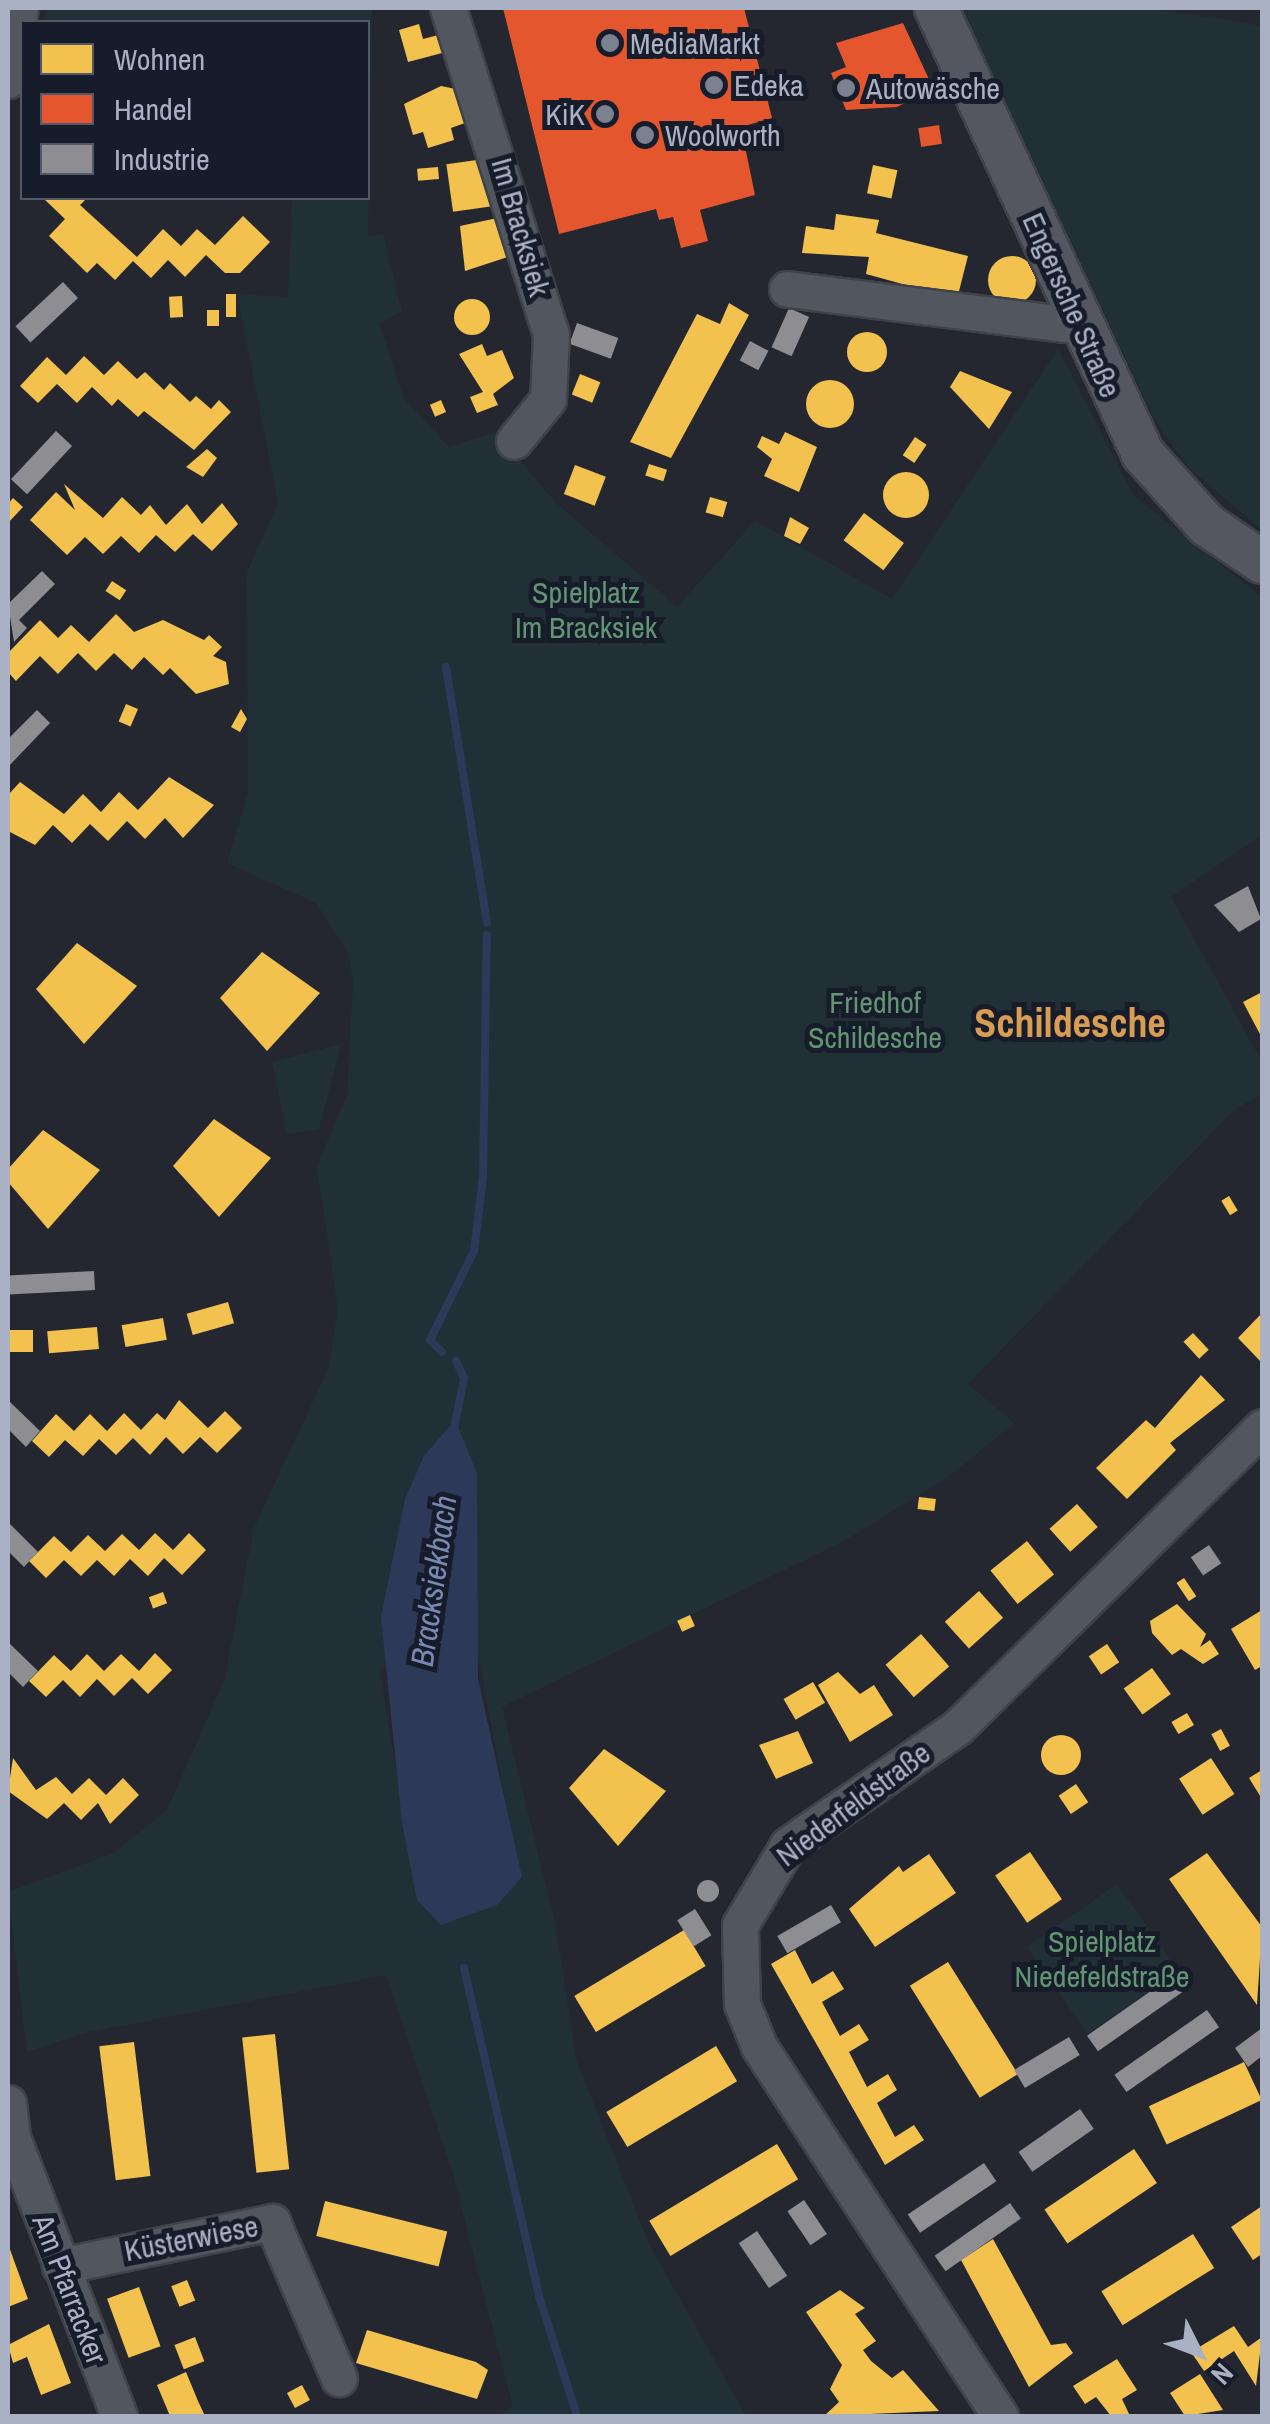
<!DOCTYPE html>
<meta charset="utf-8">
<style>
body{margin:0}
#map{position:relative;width:1270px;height:2424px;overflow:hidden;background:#242730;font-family:"Archivo Narrow",sans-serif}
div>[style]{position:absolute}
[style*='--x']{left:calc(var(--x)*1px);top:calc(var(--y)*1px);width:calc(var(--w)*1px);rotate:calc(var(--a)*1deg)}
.green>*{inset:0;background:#213036;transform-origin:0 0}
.water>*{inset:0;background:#2d3958}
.homes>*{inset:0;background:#f2c14e;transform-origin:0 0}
.round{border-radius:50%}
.shops>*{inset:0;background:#e4572e;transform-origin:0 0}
.industry>*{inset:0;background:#8d8d92;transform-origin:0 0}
.stream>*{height:8px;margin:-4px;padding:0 4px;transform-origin:4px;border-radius:4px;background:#2d3958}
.roads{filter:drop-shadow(2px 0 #3f4249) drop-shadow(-2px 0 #3f4249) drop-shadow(0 2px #3f4249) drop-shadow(0 -2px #3f4249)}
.minor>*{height:35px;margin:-17.5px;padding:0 17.5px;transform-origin:17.5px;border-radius:17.5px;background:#52565f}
.major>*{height:42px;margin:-21px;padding:0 21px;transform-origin:21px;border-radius:21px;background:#545761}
.dots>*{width:28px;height:28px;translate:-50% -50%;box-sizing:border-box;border:5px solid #171c2a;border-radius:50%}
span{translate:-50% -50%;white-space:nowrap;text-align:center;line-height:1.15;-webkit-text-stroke:10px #171c2a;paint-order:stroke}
.poi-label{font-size:30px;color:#aab1c4}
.left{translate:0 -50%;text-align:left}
.right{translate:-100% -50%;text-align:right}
.street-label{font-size:30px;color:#aab1c4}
.park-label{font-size:30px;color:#629574}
.water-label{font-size:32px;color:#798ab2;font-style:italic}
.district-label{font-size:40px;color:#d89d52;font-weight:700}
.frame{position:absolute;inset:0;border:10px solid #aab1c4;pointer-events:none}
.legend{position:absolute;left:20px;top:20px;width:350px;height:180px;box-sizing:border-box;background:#171c2a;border:2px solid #525868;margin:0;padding:12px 18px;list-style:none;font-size:30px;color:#aab1c4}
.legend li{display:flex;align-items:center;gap:20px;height:50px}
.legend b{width:50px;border:2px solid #525868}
.north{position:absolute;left:1150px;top:2304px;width:100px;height:100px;-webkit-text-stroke:8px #171c2a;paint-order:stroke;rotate:132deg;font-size:28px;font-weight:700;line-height:40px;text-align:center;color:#aab1c4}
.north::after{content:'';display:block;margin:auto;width:35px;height:45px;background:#aab1c4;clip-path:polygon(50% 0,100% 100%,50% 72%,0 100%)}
</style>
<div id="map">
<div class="green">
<div style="clip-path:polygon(evenodd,46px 8px,382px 8px,372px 9px,368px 236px,383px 234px,402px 312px,379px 323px,404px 399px,449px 447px,496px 432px,556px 503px,677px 607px,755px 521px,892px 599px,1058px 349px,1134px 496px,1262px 597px,1262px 835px,1171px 897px,1262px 1062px,1262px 1094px,1234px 1110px,968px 1384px,1014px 1423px,948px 1477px,844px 1541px,502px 1707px,556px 1926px,576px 2059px,649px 2244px,746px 2416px,498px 2416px,513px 2407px,452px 2170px,386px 1975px,84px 2033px,27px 2052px,8px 1892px,114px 1853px,167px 1810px,224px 1681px,254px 1528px,328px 1369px,338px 1310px,317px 1166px,347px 1095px,353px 982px,348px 952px,316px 903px,227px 863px,248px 793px,247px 572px,278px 503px,237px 294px,288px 297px,292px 198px,368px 198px,368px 22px,44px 22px,46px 8px,473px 1628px,513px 1840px,410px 1857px,380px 1670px,473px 1628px)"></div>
<div style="clip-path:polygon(960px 8px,1150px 8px,1262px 26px,1262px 530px,1188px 467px,1155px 421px)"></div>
<div style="clip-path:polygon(341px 1044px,319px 1129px,287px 1134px,272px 1062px)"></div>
<div style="left:1117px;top:1884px;width:106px;height:110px;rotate:55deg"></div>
</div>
<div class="water">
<div style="clip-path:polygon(455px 1420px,477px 1473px,478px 1679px,522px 1877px,497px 1905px,441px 1925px,417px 1900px,402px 1823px,381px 1617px,405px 1499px,424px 1456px)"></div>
</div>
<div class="homes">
<div style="clip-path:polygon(419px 24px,423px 39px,442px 34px,446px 52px,408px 62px,399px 30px)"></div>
<div style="clip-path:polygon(441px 86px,456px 89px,465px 123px,451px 128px,454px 140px,428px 148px,423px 132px,413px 135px,404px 104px)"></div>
<div style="left:484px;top:159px;width:48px;height:38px;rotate:82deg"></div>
<div style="left:873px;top:165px;width:25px;height:29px;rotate:12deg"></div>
<div style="left:438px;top:167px;width:12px;height:21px;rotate:85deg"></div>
<div style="clip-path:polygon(43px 198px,87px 198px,80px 205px,137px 257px,163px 229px,181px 246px,197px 229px,215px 245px,243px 216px,270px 242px,240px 273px,225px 273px,206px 255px,185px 277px,168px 260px,151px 278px,133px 261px,115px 280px,97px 263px,87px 273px,49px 236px,65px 219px)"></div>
<div style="clip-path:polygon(836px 214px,879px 220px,876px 233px,968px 256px,957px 299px,866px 274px,869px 257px,802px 253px,806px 226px,834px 230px)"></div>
<div style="clip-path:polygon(502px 217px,511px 256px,465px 271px,460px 226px)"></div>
<div class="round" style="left:988px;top:256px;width:48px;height:48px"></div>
<div style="left:226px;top:294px;width:10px;height:23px"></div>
<div style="left:182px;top:296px;width:21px;height:13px;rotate:87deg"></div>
<div class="round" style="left:454px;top:299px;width:36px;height:36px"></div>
<div style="clip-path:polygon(729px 303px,749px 315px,671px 458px,630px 442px,697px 314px,720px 324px)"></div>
<div style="left:207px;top:310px;width:12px;height:16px"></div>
<div class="round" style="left:847px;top:332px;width:40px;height:40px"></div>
<div style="clip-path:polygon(482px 344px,487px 356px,502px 350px,514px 378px,493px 394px,498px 405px,477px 413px,470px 397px,483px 392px,459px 354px)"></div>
<div style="clip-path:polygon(84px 356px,104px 375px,118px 361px,137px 379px,145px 372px,164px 390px,170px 383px,190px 402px,196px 396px,211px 409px,219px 400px,231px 412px,194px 450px,144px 411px,138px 417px,118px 399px,112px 406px,92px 387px,77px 403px,57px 384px,38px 403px,20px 386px,47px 357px,66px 375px)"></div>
<div style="clip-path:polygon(960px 371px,1012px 392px,989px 429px,950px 387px)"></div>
<div style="left:580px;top:374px;width:22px;height:22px;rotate:22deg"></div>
<div class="round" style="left:806px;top:380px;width:48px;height:48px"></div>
<div style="left:441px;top:400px;width:13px;height:12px;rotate:67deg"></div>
<div style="clip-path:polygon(785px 432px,817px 447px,799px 492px,764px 476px,772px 459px,757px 447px,762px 436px,779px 444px)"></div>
<div style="left:915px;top:437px;width:14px;height:22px;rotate:34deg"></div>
<div style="clip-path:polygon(207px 449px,217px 458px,203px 477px,186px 467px)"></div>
<div style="left:649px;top:464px;width:19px;height:12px;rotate:18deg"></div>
<div style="left:575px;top:465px;width:33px;height:31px;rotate:21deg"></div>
<div class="round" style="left:883px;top:472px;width:46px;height:46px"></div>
<div style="clip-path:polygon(64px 484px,103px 518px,122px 497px,141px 515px,150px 505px,166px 525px,187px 504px,202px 524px,222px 503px,238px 524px,212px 551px,193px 534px,175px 552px,156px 535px,139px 553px,121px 536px,103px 554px,85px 537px,67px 555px,30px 520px,56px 492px,75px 510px)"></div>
<div style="left:710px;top:497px;width:18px;height:16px;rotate:16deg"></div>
<div style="clip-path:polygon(13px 498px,23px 507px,8px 523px,8px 504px)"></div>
<div style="left:864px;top:513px;width:50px;height:34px;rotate:37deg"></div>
<div style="clip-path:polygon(790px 517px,809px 528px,800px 544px,784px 536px)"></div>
<div style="left:112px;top:581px;width:17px;height:12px;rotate:33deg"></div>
<div style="clip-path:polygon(116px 614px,134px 632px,163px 620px,204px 640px,209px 635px,222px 647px,213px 656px,226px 662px,229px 684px,196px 694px,170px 668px,163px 675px,144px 657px,132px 670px,114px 653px,96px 671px,78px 653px,58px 674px,40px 656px,16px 681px,8px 672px,8px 653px,40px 620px,58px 638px,71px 625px,89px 642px)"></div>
<div style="left:126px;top:704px;width:13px;height:19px;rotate:23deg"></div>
<div style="clip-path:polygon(241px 709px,247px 719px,240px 732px,231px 727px)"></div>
<div style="clip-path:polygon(169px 777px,214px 805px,183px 838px,165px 818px,145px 839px,127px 821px,108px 841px,90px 824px,72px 843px,53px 825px,35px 845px,8px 831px,8px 795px,20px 782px,64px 814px,83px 794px,101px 812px,119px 792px,138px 810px)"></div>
<div style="clip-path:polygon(77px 943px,137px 986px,84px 1044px,36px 989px)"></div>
<div style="clip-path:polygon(262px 952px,320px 993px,267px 1051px,220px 998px)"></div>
<div style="clip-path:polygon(1262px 992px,1262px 1038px,1243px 1002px)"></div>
<div style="clip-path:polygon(214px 1119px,271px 1158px,219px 1217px,173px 1166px)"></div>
<div style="clip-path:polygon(43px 1130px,100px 1170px,48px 1229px,8px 1182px,8px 1169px)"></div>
<div style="left:1229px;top:1196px;width:17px;height:9px;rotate:59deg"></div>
<div style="left:228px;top:1302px;width:22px;height:43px;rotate:74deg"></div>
<div style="clip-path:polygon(1262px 1313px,1262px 1363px,1238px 1338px)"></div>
<div style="left:163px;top:1318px;width:22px;height:42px;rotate:80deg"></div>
<div style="left:97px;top:1327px;width:22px;height:50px;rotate:85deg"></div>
<div style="left:8px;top:1330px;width:25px;height:22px"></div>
<div style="left:1193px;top:1333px;width:23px;height:13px;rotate:47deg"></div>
<div style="clip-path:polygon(1201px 1375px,1225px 1400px,1170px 1443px,1176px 1450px,1127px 1499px,1096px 1468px,1146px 1420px,1155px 1428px)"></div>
<div style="clip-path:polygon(179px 1400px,208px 1428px,225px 1411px,242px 1428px,217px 1453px,200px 1437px,183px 1454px,166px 1437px,150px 1455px,133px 1438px,116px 1455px,99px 1439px,83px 1456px,65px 1440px,49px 1457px,32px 1441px,56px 1414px,74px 1431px,90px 1414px,107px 1431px,124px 1413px,141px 1430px,157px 1413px,165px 1420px)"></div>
<div style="left:919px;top:1497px;width:17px;height:12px;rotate:7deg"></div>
<div style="left:1077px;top:1504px;width:31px;height:37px;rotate:48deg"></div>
<div style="clip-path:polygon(155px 1533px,173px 1550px,189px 1533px,206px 1550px,182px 1575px,164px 1558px,148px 1576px,130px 1559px,114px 1576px,97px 1560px,81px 1576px,64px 1560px,46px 1578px,29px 1561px,54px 1536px,71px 1552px,88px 1535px,105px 1551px,122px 1534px,139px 1550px)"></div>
<div style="left:1027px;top:1541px;width:43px;height:47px;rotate:51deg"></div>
<div style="left:1184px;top:1578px;width:22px;height:9px;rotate:56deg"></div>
<div style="left:979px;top:1591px;width:36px;height:46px;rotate:48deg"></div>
<div style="left:163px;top:1592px;width:12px;height:15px;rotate:70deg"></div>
<div style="clip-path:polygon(1177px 1604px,1206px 1634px,1200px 1647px,1210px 1640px,1219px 1654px,1203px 1664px,1181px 1649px,1172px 1655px,1152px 1633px,1150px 1621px)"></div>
<div style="clip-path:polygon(1262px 1610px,1262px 1666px,1255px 1670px,1231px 1629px)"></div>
<div style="left:690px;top:1615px;width:12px;height:14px;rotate:66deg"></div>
<div style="left:921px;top:1634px;width:43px;height:47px;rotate:49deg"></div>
<div style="left:1107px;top:1644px;width:22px;height:22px;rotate:56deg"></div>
<div style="clip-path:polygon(155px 1653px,172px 1670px,148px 1694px,132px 1678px,114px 1696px,97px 1679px,80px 1697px,63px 1680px,46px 1697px,29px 1681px,54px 1655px,71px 1671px,87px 1654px,104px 1671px,121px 1654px,139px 1671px)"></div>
<div style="left:1152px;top:1668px;width:32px;height:35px;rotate:54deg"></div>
<div style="clip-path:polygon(838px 1672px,860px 1694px,874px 1685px,893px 1715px,850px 1742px,818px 1685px)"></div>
<div style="left:813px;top:1682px;width:24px;height:34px;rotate:60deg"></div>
<div style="left:1187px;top:1713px;width:14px;height:18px;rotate:60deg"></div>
<div style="left:1221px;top:1729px;width:19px;height:11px;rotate:62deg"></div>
<div style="clip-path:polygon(798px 1731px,813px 1763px,776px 1779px,759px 1745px)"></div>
<div class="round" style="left:1041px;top:1735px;width:40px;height:40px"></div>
<div style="clip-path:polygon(604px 1749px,666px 1791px,618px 1846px,569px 1788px)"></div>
<div style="clip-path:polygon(13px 1758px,36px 1790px,56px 1777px,72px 1794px,89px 1778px,106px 1795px,123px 1778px,139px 1795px,110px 1824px,98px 1803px,81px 1820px,64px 1803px,47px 1819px,8px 1791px)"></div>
<div style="left:1211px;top:1758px;width:43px;height:38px;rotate:57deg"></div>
<div style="clip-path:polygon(1262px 1770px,1262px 1799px,1249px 1778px)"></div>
<div style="left:1076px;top:1784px;width:22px;height:21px;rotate:56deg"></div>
<div style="left:1030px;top:1852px;width:57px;height:42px;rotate:56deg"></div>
<div style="clip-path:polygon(1207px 1853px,1262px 1927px,1257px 2005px,1169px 1879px)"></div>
<div style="clip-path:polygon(929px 1854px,956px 1893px,875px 1947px,849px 1909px,899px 1866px,903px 1872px)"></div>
<div style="left:684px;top:1930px;width:42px;height:128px;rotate:59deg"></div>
<div style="clip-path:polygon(795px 1950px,812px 1984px,833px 1971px,844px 1989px,822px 2002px,840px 2036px,859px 2024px,869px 2040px,849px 2052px,867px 2087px,888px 2074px,897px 2090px,877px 2103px,895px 2137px,914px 2125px,924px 2140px,885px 2165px,771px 1964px)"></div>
<div style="left:948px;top:1962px;width:132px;height:45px;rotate:58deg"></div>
<div style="left:275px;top:2034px;width:136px;height:33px;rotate:84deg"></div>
<div style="left:134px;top:2042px;width:135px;height:35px;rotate:83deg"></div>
<div style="left:716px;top:2046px;width:41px;height:128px;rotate:59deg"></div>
<div style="left:1244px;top:2062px;width:42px;height:105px;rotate:65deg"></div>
<div style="left:777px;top:2144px;width:41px;height:149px;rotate:59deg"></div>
<div style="left:1134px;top:2149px;width:41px;height:108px;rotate:56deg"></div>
<div style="left:325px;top:2201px;width:126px;height:36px;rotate:14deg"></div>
<div style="clip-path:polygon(1262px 2206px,1262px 2254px,1253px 2260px,1231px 2227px)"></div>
<div style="left:1193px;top:2234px;width:40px;height:108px;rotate:58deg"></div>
<div style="clip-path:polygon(993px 2239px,1051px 2345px,1066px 2343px,1073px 2353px,1029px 2387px,961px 2260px)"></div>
<div style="clip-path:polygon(8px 2244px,28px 2299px,8px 2307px)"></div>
<div style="left:187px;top:2280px;width:22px;height:17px;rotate:68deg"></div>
<div style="left:139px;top:2287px;width:63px;height:34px;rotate:70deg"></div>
<div style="clip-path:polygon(840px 2290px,865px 2308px,855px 2314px,876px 2341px,863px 2350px,871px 2361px,892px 2378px,903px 2370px,939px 2411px,824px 2416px,839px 2402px,830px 2389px,842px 2365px,806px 2312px)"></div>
<div style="clip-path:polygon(49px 2324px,71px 2383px,41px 2395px,27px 2357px,13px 2363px,8px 2345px)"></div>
<div style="clip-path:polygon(1234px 2326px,1248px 2347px,1262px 2337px,1256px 2386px,1234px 2351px,1204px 2371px,1191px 2352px)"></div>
<div style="clip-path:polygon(367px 2330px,476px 2362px,488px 2370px,477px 2399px,356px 2363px)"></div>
<div style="left:195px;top:2337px;width:26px;height:22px;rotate:69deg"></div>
<div style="clip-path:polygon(1117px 2359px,1137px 2390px,1122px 2399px,1130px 2416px,1111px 2416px,1096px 2397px,1085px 2404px,1073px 2386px)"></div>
<div style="clip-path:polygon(186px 2372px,198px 2401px,205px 2416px,170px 2416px,157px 2385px)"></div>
<div style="clip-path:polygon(1200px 2374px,1223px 2410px,1185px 2416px,1170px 2393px)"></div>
<div style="left:302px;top:2385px;width:17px;height:17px;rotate:62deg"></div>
</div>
<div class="shops">
<div style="clip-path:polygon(503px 8px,744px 8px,772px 118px,741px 127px,755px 195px,700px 210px,708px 241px,681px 248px,673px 217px,659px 220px,656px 209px,559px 234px)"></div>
<div style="clip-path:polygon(903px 23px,933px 88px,897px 107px,846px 110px,831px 73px,846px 67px,836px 43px)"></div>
<div style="left:939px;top:125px;width:19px;height:21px;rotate:81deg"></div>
</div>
<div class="industry">
<div style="left:63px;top:282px;width:22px;height:65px;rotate:47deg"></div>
<div style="left:789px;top:308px;width:22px;height:43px;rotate:24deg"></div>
<div style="left:577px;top:323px;width:44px;height:22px;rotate:20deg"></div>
<div style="left:750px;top:341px;width:21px;height:22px;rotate:28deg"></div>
<div style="left:56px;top:431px;width:22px;height:66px;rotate:43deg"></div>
<div style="clip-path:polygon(42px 571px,55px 584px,19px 620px,27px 628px,14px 642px,8px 604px)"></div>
<div style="clip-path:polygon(37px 710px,50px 723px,8px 767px,8px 739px)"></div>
<div style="clip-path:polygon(1248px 886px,1261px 919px,1239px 932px,1214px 905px)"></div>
<div style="left:94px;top:1271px;width:19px;height:86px;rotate:87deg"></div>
<div style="clip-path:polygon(8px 1400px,40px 1431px,26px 1447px,8px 1429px)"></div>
<div style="clip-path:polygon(8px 1522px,38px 1552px,24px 1567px,8px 1551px)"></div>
<div style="left:1209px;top:1545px;width:22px;height:22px;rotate:56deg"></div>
<div style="clip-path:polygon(8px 1642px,38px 1671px,23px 1687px,8px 1672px)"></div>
<div class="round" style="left:697px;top:1880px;width:22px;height:22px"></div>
<div style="left:831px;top:1905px;width:20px;height:62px;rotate:60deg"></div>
<div style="left:695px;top:1909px;width:31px;height:21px;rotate:58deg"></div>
<div style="left:1178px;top:1972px;width:19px;height:111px;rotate:55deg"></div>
<div style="left:1207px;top:2010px;width:21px;height:113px;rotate:55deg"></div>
<div style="clip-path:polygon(1262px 2028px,1262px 2056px,1248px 2067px,1235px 2048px)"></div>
<div style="left:1069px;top:2037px;width:21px;height:64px;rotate:59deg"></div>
<div style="left:1080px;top:2109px;width:24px;height:75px;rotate:55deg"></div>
<div style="left:984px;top:2163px;width:22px;height:92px;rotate:56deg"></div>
<div style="left:804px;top:2200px;width:41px;height:20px;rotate:56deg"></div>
<div style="left:1010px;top:2203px;width:19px;height:92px;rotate:55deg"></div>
<div style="left:757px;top:2231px;width:54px;height:22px;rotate:56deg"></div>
</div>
<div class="stream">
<div style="--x:446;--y:667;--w:259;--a:80.9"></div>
<div style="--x:442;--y:1352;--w:17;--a:-135"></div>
<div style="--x:430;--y:1340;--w:99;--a:-63.7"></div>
<div style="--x:474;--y:1251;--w:75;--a:-83.1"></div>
<div style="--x:483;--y:1177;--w:242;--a:-89.1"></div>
<div style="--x:454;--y:1429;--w:52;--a:-78.9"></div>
<div style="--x:464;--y:1378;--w:19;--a:-115"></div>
<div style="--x:464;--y:1968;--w:336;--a:77.1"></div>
<div style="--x:539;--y:2296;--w:126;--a:72.4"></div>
</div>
<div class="roads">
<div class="minor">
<div style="--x:448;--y:8;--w:342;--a:72.5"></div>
<div style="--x:551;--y:334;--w:65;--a:92.6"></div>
<div style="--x:548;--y:399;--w:54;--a:129"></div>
<div style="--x:8;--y:80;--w:73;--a:-80.5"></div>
<div style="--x:787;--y:289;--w:279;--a:7.2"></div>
<div style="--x:1064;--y:324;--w:16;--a:-27"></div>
<div style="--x:8;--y:2103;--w:34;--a:83"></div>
<div style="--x:12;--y:2137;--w:299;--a:69"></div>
<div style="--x:60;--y:2266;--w:217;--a:-11.7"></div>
<div style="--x:272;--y:2222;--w:170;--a:66.8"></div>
<div style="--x:1000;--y:2416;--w:442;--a:-123.1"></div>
<div style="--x:759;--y:2046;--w:45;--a:-112"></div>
<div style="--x:742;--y:2004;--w:79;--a:-91.5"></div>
<div style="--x:740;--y:1925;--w:93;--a:-59"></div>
<div style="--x:788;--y:1845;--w:207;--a:-34.8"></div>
<div style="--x:958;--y:1727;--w:427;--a:-44.6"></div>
</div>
<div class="major">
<div style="--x:936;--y:8;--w:492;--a:65.1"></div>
<div style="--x:1143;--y:454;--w:96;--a:48"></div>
<div style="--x:1207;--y:525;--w:66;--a:33.9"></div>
</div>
</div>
<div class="dots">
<div style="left:610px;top:43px;background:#7b8190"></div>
<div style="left:714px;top:85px;background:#7b8190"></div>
<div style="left:846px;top:88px;background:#7b8190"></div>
<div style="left:605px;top:114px;background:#7b8190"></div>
<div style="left:645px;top:135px;background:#7b8190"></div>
</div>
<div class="poi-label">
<span class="left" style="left:630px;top:43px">MediaMarkt</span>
<span class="left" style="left:734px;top:85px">Edeka</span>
<span class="left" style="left:866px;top:88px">Autowäsche</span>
<span class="right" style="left:585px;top:114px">KiK</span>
<span class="left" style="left:665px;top:135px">Woolworth</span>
</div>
<div class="street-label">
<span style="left:521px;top:227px;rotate:74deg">Im Bracksiek</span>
<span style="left:1072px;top:305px;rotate:66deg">Engersche Straße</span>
<span style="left:853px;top:1804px;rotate:-37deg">Niederfeldstraße</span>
<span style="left:191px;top:2238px;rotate:-11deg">Küsterwiese</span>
<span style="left:70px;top:2289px;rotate:69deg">Am Pfarracker</span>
</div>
<div class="park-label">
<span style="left:586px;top:609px">Spielplatz<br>Im Bracksiek</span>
<span style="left:875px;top:1019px">Friedhof<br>Schildesche</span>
<span style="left:1102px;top:1958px">Spielplatz<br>Niedefeldstraße</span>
</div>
<div class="water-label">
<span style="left:434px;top:1581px;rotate:-82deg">Bracksiekbach</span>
</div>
<div class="district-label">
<span style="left:1070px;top:1023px">Schildesche</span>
</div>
<div class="frame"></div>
<ul class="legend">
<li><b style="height:28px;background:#f2c14e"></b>Wohnen</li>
<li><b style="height:28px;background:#e4572e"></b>Handel</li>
<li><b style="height:28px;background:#8d8d92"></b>Industrie</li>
</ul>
<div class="north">N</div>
</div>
